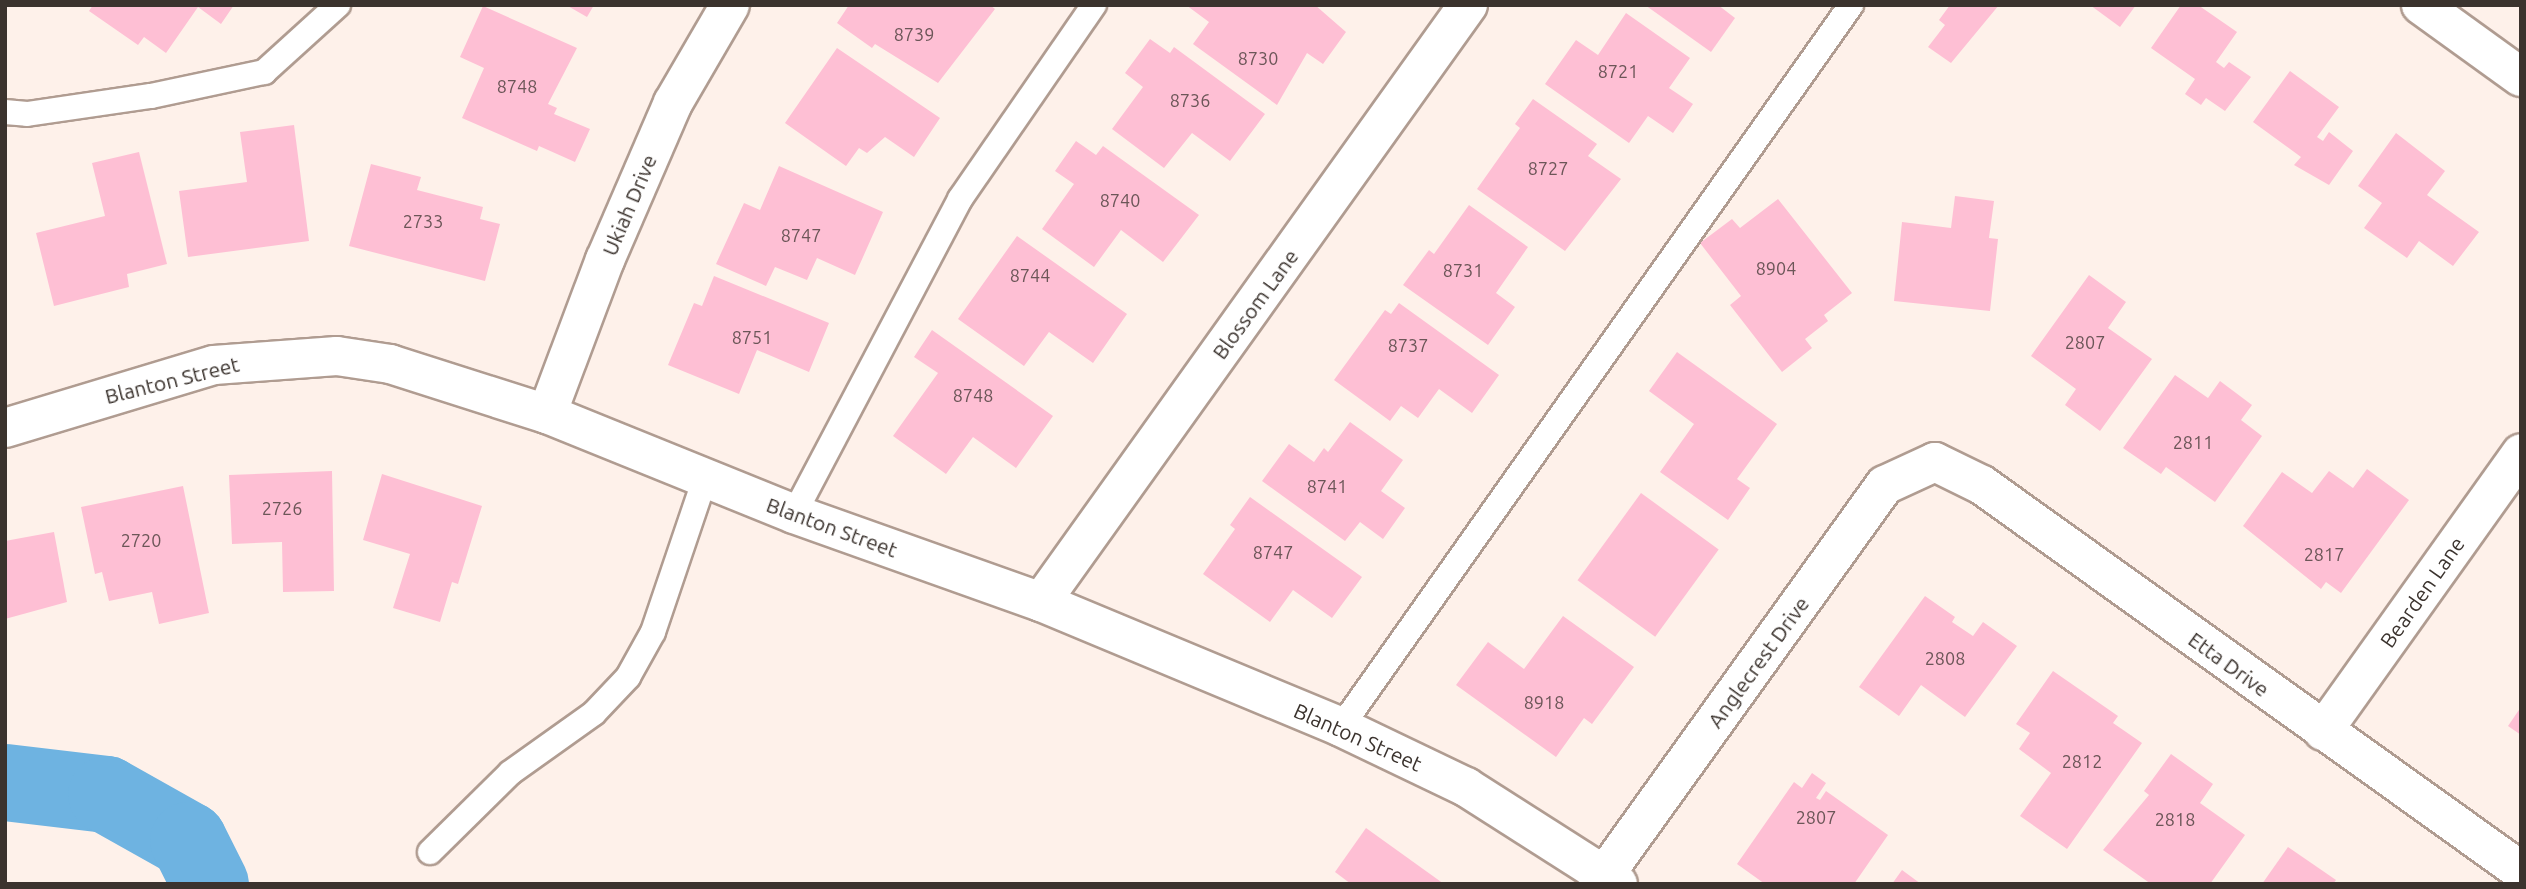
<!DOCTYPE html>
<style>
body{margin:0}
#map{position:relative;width:2526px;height:889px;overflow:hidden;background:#fef1ea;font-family:Ubuntu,sans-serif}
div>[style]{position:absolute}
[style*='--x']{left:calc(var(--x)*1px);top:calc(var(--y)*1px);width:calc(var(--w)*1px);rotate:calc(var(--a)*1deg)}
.river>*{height:77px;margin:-38.5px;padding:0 38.5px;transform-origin:38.5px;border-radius:38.5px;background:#6eb3e1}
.building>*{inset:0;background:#febfd4;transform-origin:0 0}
.roads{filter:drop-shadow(2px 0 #b09c91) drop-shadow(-2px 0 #b09c91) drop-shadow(0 2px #b09c91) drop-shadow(0 -2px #b09c91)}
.lane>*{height:24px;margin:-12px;padding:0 12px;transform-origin:12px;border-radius:12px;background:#fff}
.street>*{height:38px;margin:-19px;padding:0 19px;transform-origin:19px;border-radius:19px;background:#fff}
span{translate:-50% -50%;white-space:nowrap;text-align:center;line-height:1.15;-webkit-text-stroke:5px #fff;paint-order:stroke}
.number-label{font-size:18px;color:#6c5658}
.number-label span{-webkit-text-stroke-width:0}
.street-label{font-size:21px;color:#3b332e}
.frame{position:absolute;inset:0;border:7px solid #3b332e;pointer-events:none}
</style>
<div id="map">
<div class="river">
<div style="--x:5;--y:782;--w:102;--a:6.8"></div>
<div style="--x:106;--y:794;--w:94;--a:29.3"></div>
<div style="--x:188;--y:840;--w:49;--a:63.4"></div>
</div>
<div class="building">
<div style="clip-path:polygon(93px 5px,234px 5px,221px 24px,198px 7px,166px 53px,144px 37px,138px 45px,89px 11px)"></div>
<div style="clip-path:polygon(566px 5px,594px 5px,587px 17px)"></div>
<div style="clip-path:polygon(849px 5px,990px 5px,995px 9px,938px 83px,875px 44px,872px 48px,837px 23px)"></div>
<div style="clip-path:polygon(1186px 5px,1315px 5px,1346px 32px,1323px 64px,1307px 53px,1277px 105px,1193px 44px,1209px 22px)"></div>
<div style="clip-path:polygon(1645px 5px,1718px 5px,1735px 18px,1711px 52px)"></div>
<div style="clip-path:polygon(1950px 5px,1999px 5px,1951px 63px,1928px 47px,1945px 25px,1939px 20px)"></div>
<div style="clip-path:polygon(2090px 5px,2136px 5px,2120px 27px)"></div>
<div style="clip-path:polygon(2181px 5px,2198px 5px,2237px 32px,2216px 62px,2224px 68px,2229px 62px,2251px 77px,2225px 111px,2206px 98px,2201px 105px,2185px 94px,2195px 79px,2151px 48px)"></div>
<div style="clip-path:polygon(483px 6px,577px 48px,548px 104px,557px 108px,554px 114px,590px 129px,575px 162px,539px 146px,537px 151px,462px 118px,484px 68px,460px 57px)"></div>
<div style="clip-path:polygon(1626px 13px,1690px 58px,1669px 88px,1693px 104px,1673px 133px,1648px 116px,1629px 143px,1545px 84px,1576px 40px,1598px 55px)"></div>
<div style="clip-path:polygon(1150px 39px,1170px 53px,1174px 47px,1265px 114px,1230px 161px,1192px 133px,1164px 168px,1112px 129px,1143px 87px,1125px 73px)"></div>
<div style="clip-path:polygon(837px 48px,940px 118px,914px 157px,885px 137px,867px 153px,859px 148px,846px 166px,785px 123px)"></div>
<div style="clip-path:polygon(2290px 71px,2339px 107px,2317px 137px,2323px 141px,2329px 132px,2353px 151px,2329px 185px,2294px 165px,2301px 157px,2253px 122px)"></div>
<div style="clip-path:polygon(1533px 99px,1597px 144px,1588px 156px,1621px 179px,1565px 251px,1477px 189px,1520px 128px,1515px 124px)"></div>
<div style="clip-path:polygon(294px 125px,309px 241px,188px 257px,179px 191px,247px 182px,240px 132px)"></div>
<div style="clip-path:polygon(2396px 133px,2445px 171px,2427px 195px,2479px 232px,2453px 266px,2419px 241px,2407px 258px,2364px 228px,2382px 203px,2358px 186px)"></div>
<div style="clip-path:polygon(1076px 141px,1096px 155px,1103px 146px,1199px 215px,1163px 262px,1121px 230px,1094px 267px,1042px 229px,1074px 184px,1055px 171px)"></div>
<div style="clip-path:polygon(139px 152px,167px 264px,127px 274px,129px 287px,54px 306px,36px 233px,105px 216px,92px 163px)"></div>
<div style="clip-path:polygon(371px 164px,421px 177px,417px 190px,483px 207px,480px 219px,500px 224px,485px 281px,349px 246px)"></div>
<div style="clip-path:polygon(779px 166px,883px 212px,855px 275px,817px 258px,807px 280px,775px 267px,766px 286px,716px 264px,744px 203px,760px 210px)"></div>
<div style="clip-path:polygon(1955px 196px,1994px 201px,1989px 238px,1998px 239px,1990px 311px,1894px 301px,1902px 222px,1951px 228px)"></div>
<div style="clip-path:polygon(1778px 199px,1852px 293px,1824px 315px,1828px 321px,1805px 339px,1812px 348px,1782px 372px,1730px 305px,1741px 296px,1700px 243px,1732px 219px,1740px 228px)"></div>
<div style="clip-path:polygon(1469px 205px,1528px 247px,1496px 293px,1515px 307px,1488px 345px,1403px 285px,1429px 250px,1434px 254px)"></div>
<div style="clip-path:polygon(1017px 236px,1127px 314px,1093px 363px,1049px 332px,1024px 366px,958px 319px)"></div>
<div style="clip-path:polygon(2089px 275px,2126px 302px,2108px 328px,2152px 359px,2100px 431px,2065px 405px,2076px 389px,2031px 356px)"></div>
<div style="clip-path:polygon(714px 276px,829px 323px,809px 372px,757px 350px,739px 394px,668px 365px,694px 303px,702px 306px)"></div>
<div style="clip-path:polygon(1399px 303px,1499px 375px,1472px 413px,1439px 389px,1418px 418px,1401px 406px,1390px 421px,1334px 380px,1385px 310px,1391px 314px)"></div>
<div style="clip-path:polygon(932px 330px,1053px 416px,1016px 468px,973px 437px,946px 474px,893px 436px,938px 373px,914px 357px)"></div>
<div style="clip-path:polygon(1677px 352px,1777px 424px,1737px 479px,1750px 488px,1728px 520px,1660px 472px,1694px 424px,1649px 391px)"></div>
<div style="clip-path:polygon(2175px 375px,2208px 398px,2220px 381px,2252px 405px,2241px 420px,2262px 436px,2215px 502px,2166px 467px,2161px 474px,2123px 448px)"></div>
<div style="clip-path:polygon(1350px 422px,1403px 460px,1381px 491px,1405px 508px,1383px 539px,1360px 522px,1345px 541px,1262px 481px,1289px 444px,1314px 462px,1324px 448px,1328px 452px)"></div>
<div style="clip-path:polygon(2367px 469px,2409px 500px,2341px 593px,2326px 582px,2321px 589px,2243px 526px,2282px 472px,2312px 493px,2329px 471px,2353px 488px)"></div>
<div style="clip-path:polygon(332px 471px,334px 591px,283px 592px,282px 542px,232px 544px,229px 475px)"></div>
<div style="clip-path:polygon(382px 474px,482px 506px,458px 584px,452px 582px,440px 622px,393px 608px,410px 554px,363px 540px)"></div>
<div style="clip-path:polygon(183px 486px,209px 613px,159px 624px,152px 592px,109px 601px,102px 572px,95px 574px,81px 507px)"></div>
<div style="left:1641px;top:493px;width:96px;height:108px;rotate:36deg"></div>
<div style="clip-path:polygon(1250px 497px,1362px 577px,1332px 618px,1293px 590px,1270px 622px,1203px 574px,1235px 529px,1230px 525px)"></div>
<div style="clip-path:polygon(54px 532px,67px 602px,5px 619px,5px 541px)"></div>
<div style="clip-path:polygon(1925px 596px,1955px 617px,1952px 622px,1973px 636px,1983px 622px,2017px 646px,1965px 717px,1921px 685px,1899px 716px,1859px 687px)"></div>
<div style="clip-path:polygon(1563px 616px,1634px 667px,1592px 724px,1584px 718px,1556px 757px,1456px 685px,1488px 642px,1524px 669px)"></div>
<div style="clip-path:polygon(2053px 671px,2118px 716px,2113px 723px,2142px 743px,2067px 849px,2020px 816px,2051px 773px,2019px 749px,2030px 733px,2016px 724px)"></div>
<div style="clip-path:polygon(2521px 707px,2521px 735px,2508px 726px)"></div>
<div style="clip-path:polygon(2171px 754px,2213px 784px,2200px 803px,2245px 835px,2210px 884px,2151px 884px,2103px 850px,2149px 795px,2144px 791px)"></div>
<div style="clip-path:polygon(1812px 773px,1826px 783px,1816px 798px,1820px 800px,1826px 791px,1888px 835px,1854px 884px,1765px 884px,1737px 864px,1794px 782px,1802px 788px)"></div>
<div style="clip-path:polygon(1366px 828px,1444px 884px,1351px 884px,1335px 872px)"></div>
<div style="clip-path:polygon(2288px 847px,2336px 880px,2333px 884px,2262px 884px)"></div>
<div style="clip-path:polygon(1902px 870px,1921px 884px,1892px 884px)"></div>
</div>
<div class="roads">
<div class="lane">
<div style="--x:5;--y:112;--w:22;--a:5"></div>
<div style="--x:27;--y:114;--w:125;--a:-8.3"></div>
<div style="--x:151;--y:96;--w:116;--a:-12"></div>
<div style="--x:264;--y:72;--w:100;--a:-42.2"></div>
<div style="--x:794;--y:514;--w:356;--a:-62.2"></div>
<div style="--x:960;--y:199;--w:236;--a:-55.4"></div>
<div style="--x:1341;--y:727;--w:884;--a:-54.76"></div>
<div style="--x:430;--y:852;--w:112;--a:-44.6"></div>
<div style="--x:510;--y:773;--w:103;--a:-35.5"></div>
<div style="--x:594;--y:713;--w:50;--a:-46.6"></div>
<div style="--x:628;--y:677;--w:51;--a:-60.9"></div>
<div style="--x:653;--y:632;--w:163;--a:-71.3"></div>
</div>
<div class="street">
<div style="--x:2421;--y:5;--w:123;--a:35.8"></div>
<div style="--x:547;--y:414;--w:165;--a:-69.4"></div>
<div style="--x:605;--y:260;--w:171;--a:-66.6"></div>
<div style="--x:673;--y:103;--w:113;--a:-59.8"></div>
<div style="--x:5;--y:428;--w:218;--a:-16.8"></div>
<div style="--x:214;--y:365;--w:123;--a:-4.2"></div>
<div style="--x:337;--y:356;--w:54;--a:8.6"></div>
<div style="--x:390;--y:364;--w:165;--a:17.7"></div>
<div style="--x:547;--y:414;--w:266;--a:22"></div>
<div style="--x:794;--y:514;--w:262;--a:19.6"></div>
<div style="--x:1041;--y:602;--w:325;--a:22.6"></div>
<div style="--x:1341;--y:727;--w:139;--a:25.6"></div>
<div style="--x:1466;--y:787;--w:180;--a:32.5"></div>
<div style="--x:1041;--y:602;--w:734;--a:-54.43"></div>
<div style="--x:2323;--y:731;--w:341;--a:-54.5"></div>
<div style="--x:1598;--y:884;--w:491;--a:-54.3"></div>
<div style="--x:1885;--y:485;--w:55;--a:-24.7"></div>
<div style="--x:1935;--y:462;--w:52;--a:26.1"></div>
<div style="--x:1982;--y:485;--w:663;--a:35.61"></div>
</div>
</div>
<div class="number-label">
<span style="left:914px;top:34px">8739</span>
<span style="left:1258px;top:58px">8730</span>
<span style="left:1618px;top:71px">8721</span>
<span style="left:517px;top:86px">8748</span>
<span style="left:1190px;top:100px">8736</span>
<span style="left:1548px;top:168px">8727</span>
<span style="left:1120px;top:200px">8740</span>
<span style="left:423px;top:221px">2733</span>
<span style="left:801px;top:235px">8747</span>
<span style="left:1776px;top:268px">8904</span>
<span style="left:1463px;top:270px">8731</span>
<span style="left:1030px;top:275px">8744</span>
<span style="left:752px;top:337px">8751</span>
<span style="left:2085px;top:342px">2807</span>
<span style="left:1408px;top:345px">8737</span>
<span style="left:973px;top:395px">8748</span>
<span style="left:2193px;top:442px">2811</span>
<span style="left:1327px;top:486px">8741</span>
<span style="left:282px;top:508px">2726</span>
<span style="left:141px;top:540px">2720</span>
<span style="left:1273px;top:552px">8747</span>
<span style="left:2324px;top:554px">2817</span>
<span style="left:1945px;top:658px">2808</span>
<span style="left:1544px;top:702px">8918</span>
<span style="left:2082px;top:761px">2812</span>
<span style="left:1816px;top:817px">2807</span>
<span style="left:2175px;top:819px">2818</span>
</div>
<div class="street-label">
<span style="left:629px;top:205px;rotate:-67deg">Ukiah Drive</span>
<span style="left:1255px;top:304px;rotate:-54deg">Blossom Lane</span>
<span style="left:172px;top:380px;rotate:-14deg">Blanton Street</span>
<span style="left:832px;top:527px;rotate:20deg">Blanton Street</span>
<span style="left:2422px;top:592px;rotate:-55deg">Bearden Lane</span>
<span style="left:1758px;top:662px;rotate:-54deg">Anglecrest Drive</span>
<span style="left:2229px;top:664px;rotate:36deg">Etta Drive</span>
<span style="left:1358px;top:737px;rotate:24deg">Blanton Street</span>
</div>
<div class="frame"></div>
</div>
